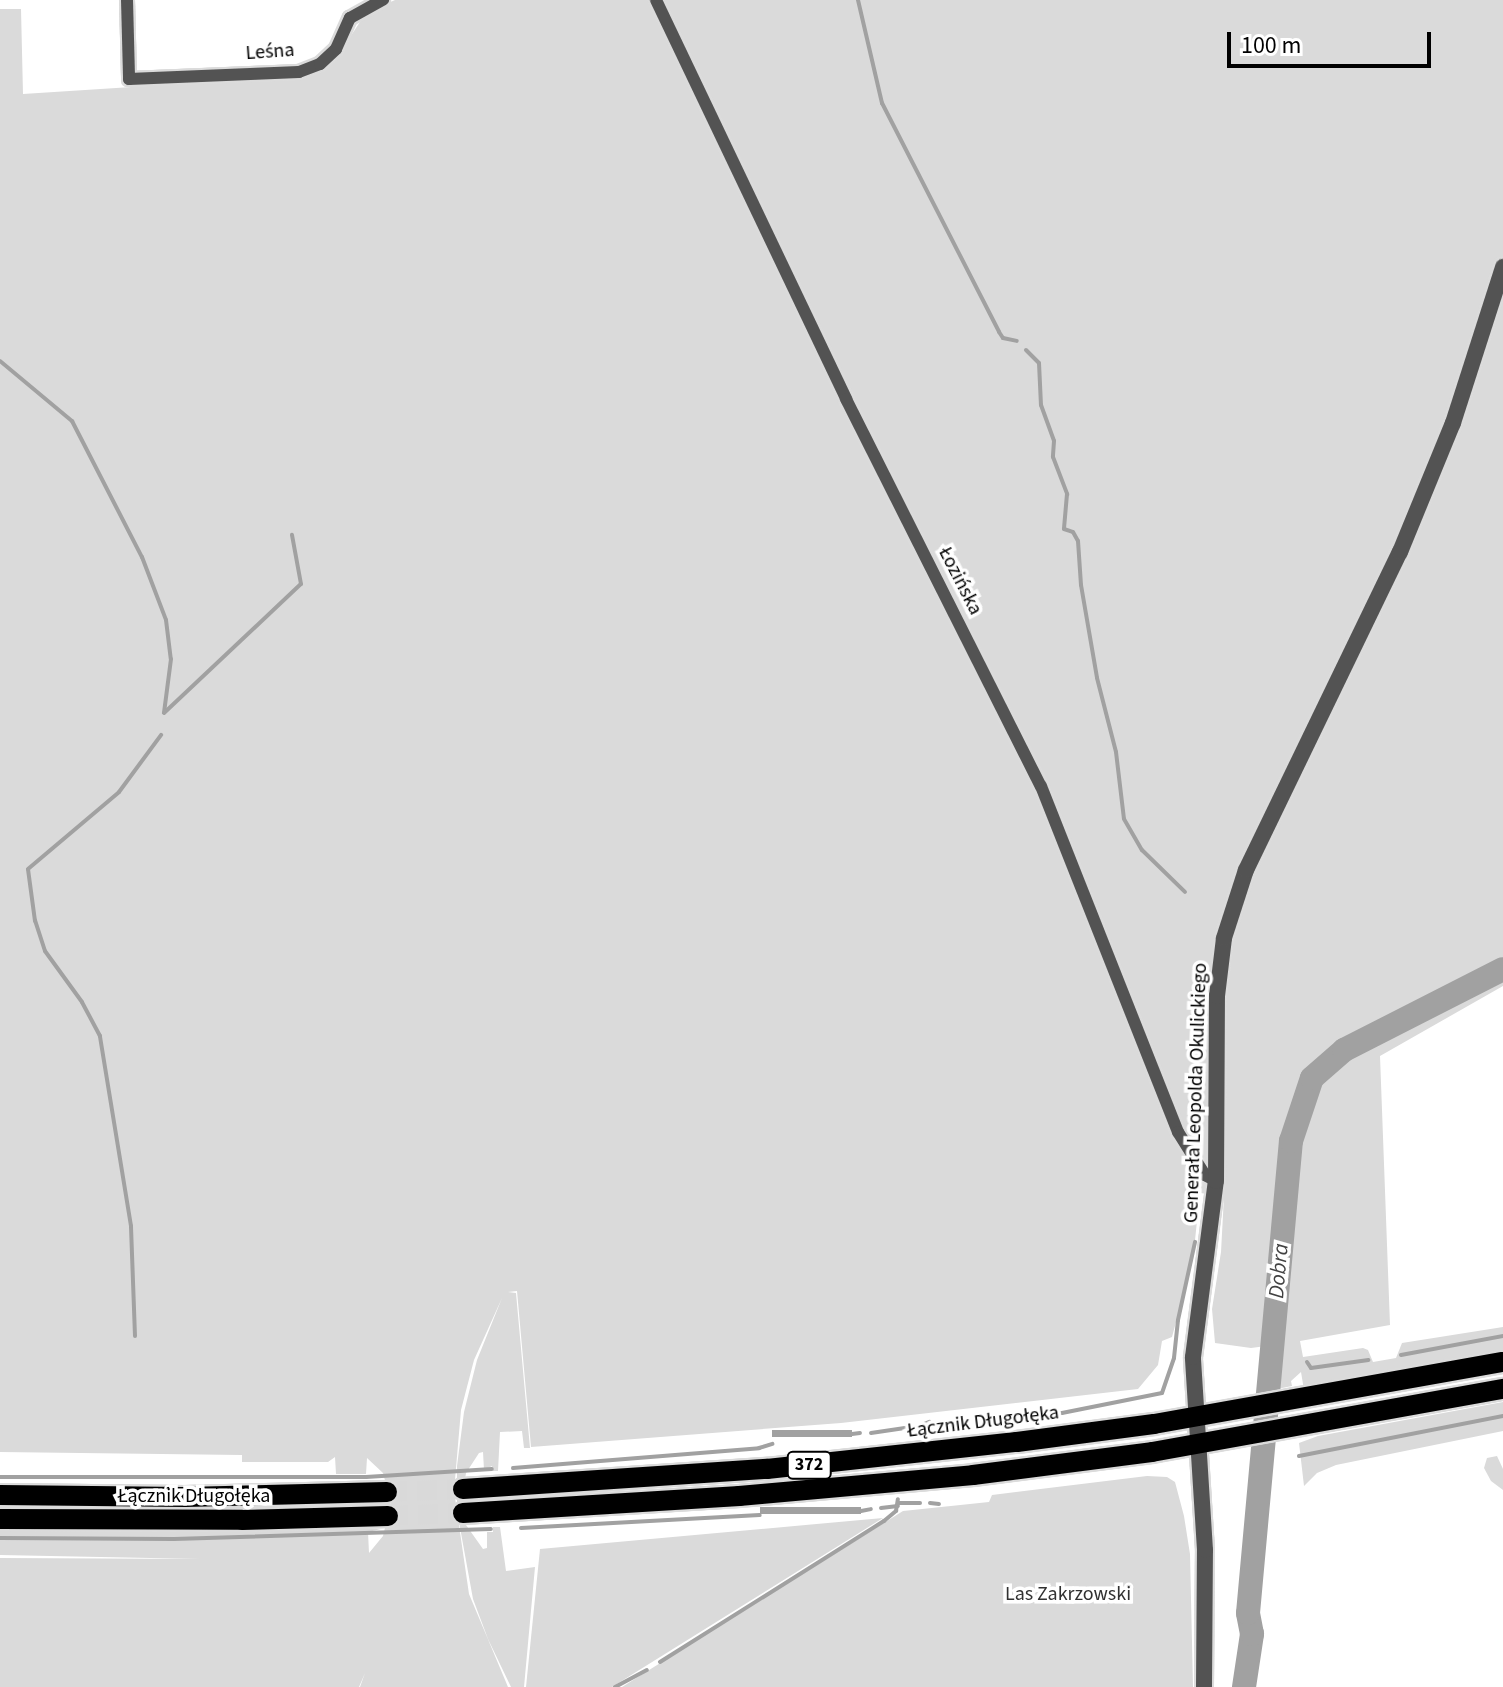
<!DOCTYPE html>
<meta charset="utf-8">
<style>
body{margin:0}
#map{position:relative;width:1503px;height:1687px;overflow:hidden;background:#fff;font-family:"Source Sans 3",sans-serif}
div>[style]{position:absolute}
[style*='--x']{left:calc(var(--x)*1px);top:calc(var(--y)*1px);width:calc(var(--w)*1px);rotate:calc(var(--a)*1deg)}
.green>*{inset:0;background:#dadada}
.water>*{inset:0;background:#a1a1a1;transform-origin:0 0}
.stream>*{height:4px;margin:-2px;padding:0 2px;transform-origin:2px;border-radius:2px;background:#a1a1a1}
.river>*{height:24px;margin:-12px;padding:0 12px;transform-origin:12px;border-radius:12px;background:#a1a1a1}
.primary-tunnel>*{height:20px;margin-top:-10px;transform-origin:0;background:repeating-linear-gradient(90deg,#d9d9d9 0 20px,transparent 0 30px)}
.roads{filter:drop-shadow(2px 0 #dbdbdb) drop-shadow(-2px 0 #dbdbdb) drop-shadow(0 2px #dbdbdb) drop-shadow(0 -2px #dbdbdb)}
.minor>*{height:12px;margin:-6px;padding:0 6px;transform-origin:6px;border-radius:6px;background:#535353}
.tertiary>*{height:16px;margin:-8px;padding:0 8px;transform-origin:8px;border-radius:8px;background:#535353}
.primary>*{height:20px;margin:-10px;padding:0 10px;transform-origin:10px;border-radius:10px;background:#000}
span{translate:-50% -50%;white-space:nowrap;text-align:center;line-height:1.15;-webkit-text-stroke:7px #fff;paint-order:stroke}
.shield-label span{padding:2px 6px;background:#fff;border:2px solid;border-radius:6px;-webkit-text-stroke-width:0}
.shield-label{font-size:18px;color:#000;font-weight:700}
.street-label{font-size:20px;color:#000}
.park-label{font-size:20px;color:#313131}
.water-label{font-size:22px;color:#424242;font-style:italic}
.scale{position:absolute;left:1227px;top:32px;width:204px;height:36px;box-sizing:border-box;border:4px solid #000;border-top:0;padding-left:10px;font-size:24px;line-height:28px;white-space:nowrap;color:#000;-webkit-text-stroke:6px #fff;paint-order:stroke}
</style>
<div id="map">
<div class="green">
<div style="clip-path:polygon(395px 0,1503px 0,1503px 986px,1380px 1056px,1390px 1325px,1300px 1341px,1303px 1357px,1363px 1348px,1368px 1350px,1373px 1362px,1396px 1358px,1402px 1343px,1503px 1327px,1503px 1354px,1304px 1390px,1301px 1372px,1291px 1381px,1292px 1386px,1272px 1390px,1274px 1345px,1251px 1348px,1215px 1343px,1212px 1309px,1221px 1252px,1224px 1196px,1200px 1193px,1193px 1259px,1172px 1337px,1162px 1341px,1158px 1365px,1138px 1389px,841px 1423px,531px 1447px,517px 1291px,508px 1292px,516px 1293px,530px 1448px,524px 1448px,522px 1431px,500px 1432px,498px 1471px,493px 1471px,492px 1466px,484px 1470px,483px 1452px,479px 1453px,466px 1473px,461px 1505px,466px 1525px,483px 1549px,487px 1548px,487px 1532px,493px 1532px,493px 1527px,500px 1527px,506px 1571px,535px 1567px,524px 1687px,511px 1687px,488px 1639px,473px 1599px,457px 1511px,457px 1466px,464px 1412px,477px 1360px,502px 1298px,474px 1360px,461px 1410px,454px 1491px,469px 1594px,508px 1687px,360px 1687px,365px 1673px,359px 1687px,0 1687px,0 1558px,201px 1559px,0 1555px,0 1530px,381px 1529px,368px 1532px,369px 1553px,383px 1536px,391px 1503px,383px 1473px,367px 1458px,366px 1474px,336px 1474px,335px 1457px,328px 1462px,242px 1462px,242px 1455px,0 1452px,0 9px,21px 9px,23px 94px,304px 76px,336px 58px,366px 13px)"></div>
<div style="clip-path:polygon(1503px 1402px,1503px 1431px,1336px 1465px,1317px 1473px,1304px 1486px,1299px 1443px,1318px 1436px)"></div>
<div style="clip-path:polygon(1497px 1456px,1503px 1469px,1503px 1490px,1491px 1481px,1484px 1468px,1487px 1458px)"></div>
<div style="clip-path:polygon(1147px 1476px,1167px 1477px,1175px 1482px,1184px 1516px,1190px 1554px,1193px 1687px,622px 1687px,903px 1511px,989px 1502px,992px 1495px)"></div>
<div style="clip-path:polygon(883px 1518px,612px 1687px,526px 1687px,540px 1549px)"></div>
</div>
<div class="water">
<div style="left:852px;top:1430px;width:7px;height:80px;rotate:90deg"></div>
<div style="left:861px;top:1507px;width:7px;height:101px;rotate:90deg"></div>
</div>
<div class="stream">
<div style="--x:858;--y:0;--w:106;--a:76.9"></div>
<div style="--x:882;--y:103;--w:257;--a:62.9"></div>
<div style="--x:999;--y:332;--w:7;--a:56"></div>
<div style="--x:1003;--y:338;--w:14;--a:12"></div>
<div style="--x:1026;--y:350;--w:18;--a:45"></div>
<div style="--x:1039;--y:363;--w:42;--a:87.3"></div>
<div style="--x:1041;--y:405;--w:38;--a:70"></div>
<div style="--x:1054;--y:441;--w:16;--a:94"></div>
<div style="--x:1053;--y:457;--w:40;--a:69"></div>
<div style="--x:1067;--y:494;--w:35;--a:95"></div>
<div style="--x:1064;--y:529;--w:9;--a:18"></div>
<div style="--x:1073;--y:532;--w:10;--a:61"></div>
<div style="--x:1078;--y:541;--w:44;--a:86.1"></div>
<div style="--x:1081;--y:585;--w:94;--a:80.2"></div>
<div style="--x:1097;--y:678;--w:76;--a:75.6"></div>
<div style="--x:1116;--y:752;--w:67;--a:83.2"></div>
<div style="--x:1124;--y:819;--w:36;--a:60"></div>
<div style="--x:1142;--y:850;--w:60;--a:44.3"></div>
<div style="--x:0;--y:361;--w:94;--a:39.8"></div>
<div style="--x:72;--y:421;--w:153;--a:62.8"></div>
<div style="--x:142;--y:557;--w:67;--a:69.1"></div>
<div style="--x:166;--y:620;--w:39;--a:83"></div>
<div style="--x:171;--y:659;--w:54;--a:97.4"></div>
<div style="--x:164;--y:713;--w:188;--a:-43.3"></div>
<div style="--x:301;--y:584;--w:50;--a:-100.4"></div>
<div style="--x:135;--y:1336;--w:110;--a:-92.1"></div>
<div style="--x:131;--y:1226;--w:193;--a:-99.3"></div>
<div style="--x:100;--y:1036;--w:38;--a:-118"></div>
<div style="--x:82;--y:1002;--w:63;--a:-126"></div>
<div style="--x:45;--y:951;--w:32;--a:-108"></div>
<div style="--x:35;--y:921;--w:52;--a:-97.7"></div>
<div style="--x:28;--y:869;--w:119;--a:-40.2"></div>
<div style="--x:119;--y:792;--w:71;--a:-53.6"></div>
<div style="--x:1401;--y:1355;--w:104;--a:-10.6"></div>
<div style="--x:1307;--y:1362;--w:7;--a:56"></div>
<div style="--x:1311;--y:1368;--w:58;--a:-8"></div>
<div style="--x:979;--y:1420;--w:83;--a:-4.8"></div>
<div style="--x:1062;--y:1413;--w:102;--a:-11.3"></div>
<div style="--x:1162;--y:1393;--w:37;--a:-71"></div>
<div style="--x:1174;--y:1358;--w:38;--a:-84"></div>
<div style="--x:1178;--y:1320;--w:80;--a:-77.7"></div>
<div style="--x:921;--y:1425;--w:9;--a:-21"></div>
<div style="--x:871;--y:1433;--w:41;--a:-8.3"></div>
<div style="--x:852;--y:1434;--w:8;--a:-7"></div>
<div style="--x:1299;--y:1456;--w:208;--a:-11.1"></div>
<div style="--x:513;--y:1468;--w:247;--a:-4.6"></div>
<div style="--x:759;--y:1448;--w:14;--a:-17"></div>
<div style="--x:0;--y:1477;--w:366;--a:0"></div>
<div style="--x:366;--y:1477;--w:126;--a:-3.6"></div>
<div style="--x:899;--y:1503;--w:21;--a:0"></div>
<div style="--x:930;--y:1503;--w:9;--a:6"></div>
<div style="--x:881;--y:1508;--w:17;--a:-7"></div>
<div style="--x:861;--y:1511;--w:10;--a:-11"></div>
<div style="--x:521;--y:1528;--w:239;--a:-3.1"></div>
<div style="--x:0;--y:1538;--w:174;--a:0.3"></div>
<div style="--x:174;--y:1539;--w:317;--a:-1.8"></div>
<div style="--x:660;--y:1662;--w:265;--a:-32.2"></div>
<div style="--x:884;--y:1521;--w:16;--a:-40"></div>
<div style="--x:896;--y:1511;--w:12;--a:-81"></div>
<div style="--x:615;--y:1687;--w:36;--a:-28"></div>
</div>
<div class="river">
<div style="--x:1244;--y:1687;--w:54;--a:-81.4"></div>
<div style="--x:1252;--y:1634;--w:21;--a:-101"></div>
<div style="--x:1248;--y:1613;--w:474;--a:-84.8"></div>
<div style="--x:1291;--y:1141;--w:66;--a:-71.6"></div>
<div style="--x:1312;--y:1078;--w:43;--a:-41.2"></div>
<div style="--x:1344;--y:1050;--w:178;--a:-27"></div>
</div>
<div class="primary-tunnel">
<div style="--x:387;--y:1492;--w:76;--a:-2.3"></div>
<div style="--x:388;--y:1516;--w:75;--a:-2.3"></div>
</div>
<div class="roads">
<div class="minor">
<div style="--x:127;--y:0;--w:79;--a:88.5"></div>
<div style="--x:129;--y:79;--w:170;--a:-2.4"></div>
<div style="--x:299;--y:72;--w:22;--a:-21"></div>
<div style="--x:320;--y:64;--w:22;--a:-43"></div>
<div style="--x:336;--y:49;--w:34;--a:-66"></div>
<div style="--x:350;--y:18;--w:38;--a:-29"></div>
<div style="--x:656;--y:0;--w:442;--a:64.5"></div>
<div style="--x:846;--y:399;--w:433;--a:63.3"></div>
<div style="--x:1041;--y:786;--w:372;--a:68.4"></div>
<div style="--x:1178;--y:1132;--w:51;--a:57.9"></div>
<div style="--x:1205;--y:1175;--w:13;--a:29"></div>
</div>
<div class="tertiary">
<div style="--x:1204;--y:1687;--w:137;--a:-89.6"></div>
<div style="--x:1205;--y:1550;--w:193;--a:-93.6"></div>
<div style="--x:1193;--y:1357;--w:177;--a:-82.6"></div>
<div style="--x:1216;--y:1181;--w:185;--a:-89.7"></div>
<div style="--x:1217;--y:996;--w:58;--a:-83.1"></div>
<div style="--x:1224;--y:938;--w:71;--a:-72.1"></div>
<div style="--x:1246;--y:870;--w:353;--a:-64.2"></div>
<div style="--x:1400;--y:552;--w:139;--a:-67.7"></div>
<div style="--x:1453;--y:423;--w:164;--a:-72.2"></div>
</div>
<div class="primary">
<div style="--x:463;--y:1489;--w:305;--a:-3.8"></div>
<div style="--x:767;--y:1469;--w:251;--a:-6.2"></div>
<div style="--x:1017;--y:1442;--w:138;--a:-7.5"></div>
<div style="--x:1154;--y:1424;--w:354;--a:-10.1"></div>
<div style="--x:0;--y:1495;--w:185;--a:0.6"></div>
<div style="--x:185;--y:1497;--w:202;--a:-1.4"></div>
<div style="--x:463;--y:1513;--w:277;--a:-3.5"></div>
<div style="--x:739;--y:1496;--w:235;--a:-5.1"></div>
<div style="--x:973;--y:1475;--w:180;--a:-7.3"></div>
<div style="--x:1152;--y:1452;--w:357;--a:-10.2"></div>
<div style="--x:0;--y:1519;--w:242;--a:0.2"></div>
<div style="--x:242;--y:1520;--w:146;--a:-1.6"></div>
</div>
</div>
<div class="shield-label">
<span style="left:809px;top:1465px">372</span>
</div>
<div class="street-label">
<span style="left:270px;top:52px;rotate:-4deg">Leśna</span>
<span style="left:960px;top:581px;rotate:63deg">Łozińska</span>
<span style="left:1196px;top:1093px;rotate:-88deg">Generała Leopolda Okulickiego</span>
<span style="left:983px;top:1422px;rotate:-7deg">Łącznik Długołęka</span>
<span style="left:194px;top:1496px">Łącznik Długołęka</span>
</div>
<div class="park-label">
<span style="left:1068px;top:1594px">Las Zakrzowski</span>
</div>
<div class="water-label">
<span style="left:1279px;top:1271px;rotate:-85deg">Dobra</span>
</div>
<div class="scale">100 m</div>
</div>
